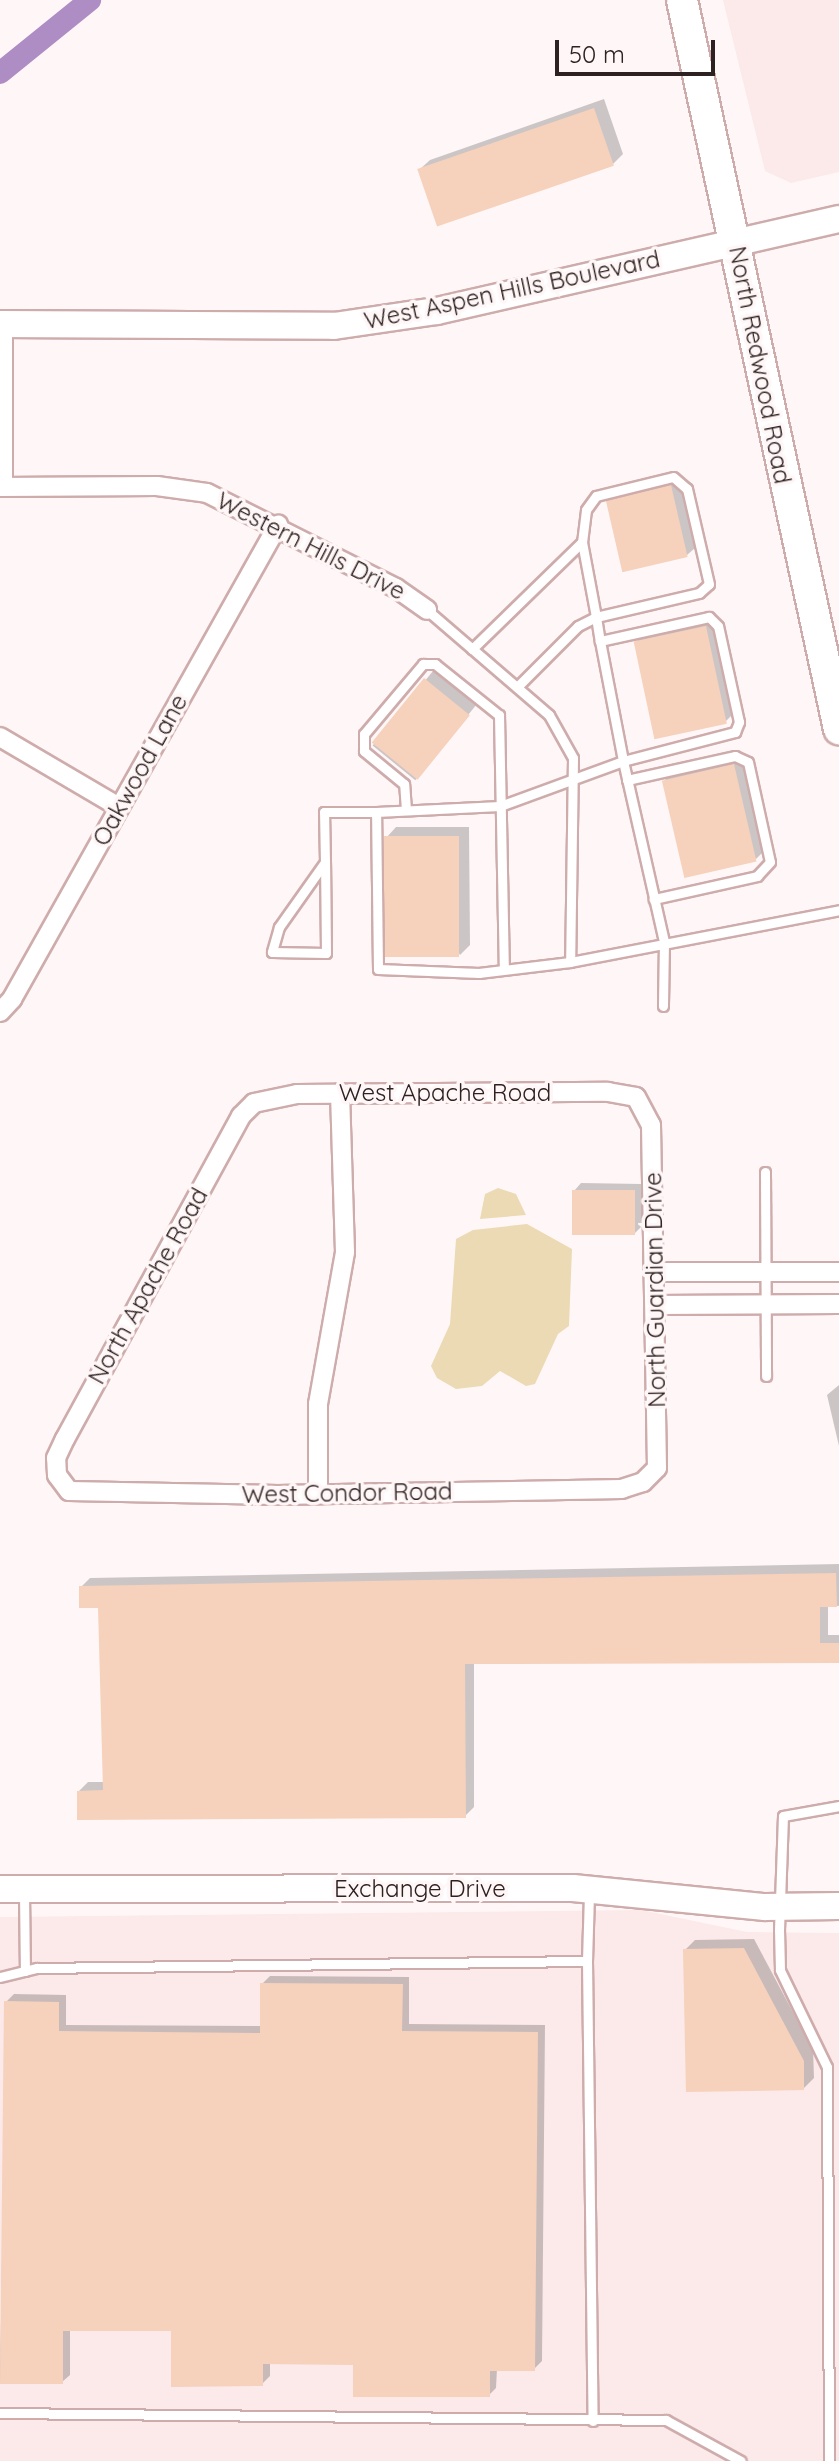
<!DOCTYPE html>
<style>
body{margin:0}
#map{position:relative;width:839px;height:2461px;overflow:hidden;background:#fff7f7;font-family:Quicksand,sans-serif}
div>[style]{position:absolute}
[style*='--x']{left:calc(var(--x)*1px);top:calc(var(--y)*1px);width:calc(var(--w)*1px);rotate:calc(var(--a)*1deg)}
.built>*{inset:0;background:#fce9e9}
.green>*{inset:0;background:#ebdab4}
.shadow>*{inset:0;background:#0003;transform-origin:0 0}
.canal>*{height:22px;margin:-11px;padding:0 11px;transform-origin:11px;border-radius:11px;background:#ad8dc4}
.building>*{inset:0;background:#f6d1bc;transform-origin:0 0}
.roads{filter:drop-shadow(2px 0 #cfacac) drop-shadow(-2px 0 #cfacac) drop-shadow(0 2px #cfacac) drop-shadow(0 -2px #cfacac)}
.lane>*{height:9px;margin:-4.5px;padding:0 4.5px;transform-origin:4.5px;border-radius:4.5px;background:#fff}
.street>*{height:18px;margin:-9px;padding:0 9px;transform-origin:9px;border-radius:9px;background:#fff}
.secondary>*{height:26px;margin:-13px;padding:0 13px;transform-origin:13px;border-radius:13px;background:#fff}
.primary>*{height:30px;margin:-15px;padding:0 15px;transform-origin:15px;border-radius:15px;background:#fff}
span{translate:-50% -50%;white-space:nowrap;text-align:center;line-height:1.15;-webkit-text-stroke:7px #fff7f7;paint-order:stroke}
.street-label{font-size:24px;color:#2e2121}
.scale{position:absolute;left:555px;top:40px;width:160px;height:36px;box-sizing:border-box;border:4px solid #2e2121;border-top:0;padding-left:10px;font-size:24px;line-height:28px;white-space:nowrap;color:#2e2121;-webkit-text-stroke:6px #fff7f7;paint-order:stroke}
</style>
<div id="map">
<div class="built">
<div style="clip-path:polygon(723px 0,839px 0,839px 172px,791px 183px,765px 171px)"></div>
<div style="clip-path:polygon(641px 1910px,747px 1932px,839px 1933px,839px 2461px,0 2461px,0 1917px)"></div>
</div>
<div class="green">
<div style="clip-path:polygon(498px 1188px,516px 1194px,526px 1215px,480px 1219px,485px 1194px)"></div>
<div style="clip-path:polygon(527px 1224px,572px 1249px,569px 1326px,558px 1334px,535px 1384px,526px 1386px,500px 1371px,482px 1386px,456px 1389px,437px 1378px,431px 1366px,450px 1324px,456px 1239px,473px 1230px)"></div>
</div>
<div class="shadow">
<div style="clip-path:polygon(604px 99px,623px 154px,613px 164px,419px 170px,430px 160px)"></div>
<div style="clip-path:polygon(680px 480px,695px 548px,687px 555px,608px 502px,616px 494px)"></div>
<div style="clip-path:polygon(716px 617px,735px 712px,725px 722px,636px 642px,646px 632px)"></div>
<div style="left:433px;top:671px;width:55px;height:96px;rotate:39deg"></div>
<div style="clip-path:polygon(748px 757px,766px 849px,756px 859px,664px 781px,674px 770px)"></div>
<div style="clip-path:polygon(396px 827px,469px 827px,470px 945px,460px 955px,386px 838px)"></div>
<div style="clip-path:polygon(581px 1183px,642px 1184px,643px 1225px,635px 1233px,574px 1191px)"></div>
<div style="clip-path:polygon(839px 1385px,839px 1446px,827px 1395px)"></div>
<div style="clip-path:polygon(839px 1564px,839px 1606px,828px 1605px,828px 1635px,839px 1635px,839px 1661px,474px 1662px,474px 1807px,465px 1816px,79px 1791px,88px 1782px,105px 1782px,99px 1606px,81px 1587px,90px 1578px)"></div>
<div style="clip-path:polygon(754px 1939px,813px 2050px,814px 2078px,804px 2088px,685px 1950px,695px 1940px)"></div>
<div style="clip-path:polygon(270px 1976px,409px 1977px,409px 2024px,545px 2025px,542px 2361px,534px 2369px,497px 2369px,496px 2388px,489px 2395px,355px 2363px,270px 2362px,270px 2376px,262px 2384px,173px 2329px,70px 2329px,70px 2375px,62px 2382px,0 2382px,6px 2002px,14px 1994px,66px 1995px,66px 2025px,262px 2026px,262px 1984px)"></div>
</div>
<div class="canal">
<div style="--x:0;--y:73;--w:116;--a:-39"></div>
</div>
<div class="building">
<div style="left:594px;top:108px;width:61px;height:187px;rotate:71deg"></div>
<div style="left:671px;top:485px;width:74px;height:67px;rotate:77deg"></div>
<div style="left:706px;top:626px;width:100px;height:74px;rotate:78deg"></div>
<div style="left:424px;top:678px;width:59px;height:83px;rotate:39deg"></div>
<div style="left:734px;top:764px;width:100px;height:74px;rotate:77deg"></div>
<div style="left:459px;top:836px;width:121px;height:75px;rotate:90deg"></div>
<div style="left:572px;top:1190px;width:63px;height:45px"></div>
<div style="clip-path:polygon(836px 1573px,837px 1607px,820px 1607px,820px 1643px,839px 1643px,839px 1663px,465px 1664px,466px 1818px,77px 1820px,77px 1791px,103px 1790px,98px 1608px,79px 1608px,79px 1586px)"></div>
<div style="clip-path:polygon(744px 1948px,804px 2061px,804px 2090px,686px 2092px,683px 1949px)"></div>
<div style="clip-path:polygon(260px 1983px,403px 1984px,402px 2031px,538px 2032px,535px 2371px,490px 2371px,490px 2397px,353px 2397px,353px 2365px,263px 2364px,263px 2386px,171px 2387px,171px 2331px,63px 2331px,63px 2384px,0 2384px,4px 2001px,59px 2002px,59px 2031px,260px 2033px)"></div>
</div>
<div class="roads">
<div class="lane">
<div style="--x:427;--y:610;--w:161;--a:40.7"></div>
<div style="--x:549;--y:715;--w:49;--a:60.8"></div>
<div style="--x:573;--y:758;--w:204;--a:90.8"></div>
<div style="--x:570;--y:962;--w:274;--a:-10.9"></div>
<div style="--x:472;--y:649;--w:153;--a:-44.2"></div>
<div style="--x:517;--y:687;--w:86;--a:-45"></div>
<div style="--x:578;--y:626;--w:20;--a:-27"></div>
<div style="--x:596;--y:617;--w:106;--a:-13.1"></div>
<div style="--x:699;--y:593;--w:13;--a:-42"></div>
<div style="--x:709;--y:584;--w:98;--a:-103"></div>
<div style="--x:687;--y:489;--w:18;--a:-139"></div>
<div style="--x:673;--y:477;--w:79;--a:166.1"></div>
<div style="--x:596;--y:496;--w:17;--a:126"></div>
<div style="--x:586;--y:510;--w:32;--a:97"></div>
<div style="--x:582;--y:542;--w:76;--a:79.4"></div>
<div style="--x:596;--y:617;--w:24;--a:81"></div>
<div style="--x:600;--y:641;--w:122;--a:79.1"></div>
<div style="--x:623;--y:761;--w:116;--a:-14.5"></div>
<div style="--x:735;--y:732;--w:11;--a:-68"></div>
<div style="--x:739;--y:722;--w:98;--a:-102.3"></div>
<div style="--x:718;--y:626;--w:13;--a:-135"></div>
<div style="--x:709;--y:617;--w:112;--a:167.6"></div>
<div style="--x:627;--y:780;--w:111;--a:-12.5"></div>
<div style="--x:735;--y:756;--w:14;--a:25"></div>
<div style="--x:748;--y:762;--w:102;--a:77.6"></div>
<div style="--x:770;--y:862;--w:19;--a:133"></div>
<div style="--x:757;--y:876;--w:106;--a:167.4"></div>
<div style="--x:406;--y:810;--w:26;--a:-94"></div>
<div style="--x:404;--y:784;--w:52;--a:-140.5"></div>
<div style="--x:364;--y:751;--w:17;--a:-90"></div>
<div style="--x:364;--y:734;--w:92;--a:-49.9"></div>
<div style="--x:423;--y:664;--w:12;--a:0"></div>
<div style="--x:435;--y:664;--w:82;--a:38.6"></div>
<div style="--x:499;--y:715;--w:254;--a:88.9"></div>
<div style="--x:325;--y:862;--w:80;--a:125.3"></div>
<div style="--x:279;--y:927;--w:26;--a:106"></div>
<div style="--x:272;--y:952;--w:54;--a:1.1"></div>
<div style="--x:326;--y:953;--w:91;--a:-90.6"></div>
<div style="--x:325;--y:862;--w:50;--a:-91.1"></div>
<div style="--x:324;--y:812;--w:52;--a:0"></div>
<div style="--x:570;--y:962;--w:92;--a:173.1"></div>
<div style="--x:479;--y:973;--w:101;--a:-177.7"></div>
<div style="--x:378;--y:969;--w:157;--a:-90.7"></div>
<div style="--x:376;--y:812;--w:124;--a:-2.8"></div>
<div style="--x:500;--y:806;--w:131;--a:-20.1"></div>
<div style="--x:623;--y:761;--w:185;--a:77.2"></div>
<div style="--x:664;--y:941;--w:65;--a:90.9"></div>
<div style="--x:765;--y:1172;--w:204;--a:89.7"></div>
<div style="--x:24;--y:1893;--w:78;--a:89.3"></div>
<div style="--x:587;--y:1961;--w:68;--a:-88.3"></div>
<div style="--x:0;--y:1977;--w:38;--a:-14"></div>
<div style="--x:37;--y:1968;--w:550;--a:-0.73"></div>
<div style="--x:587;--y:1961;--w:460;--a:89.3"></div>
<div style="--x:0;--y:2413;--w:666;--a:0.6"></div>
<div style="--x:666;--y:2420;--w:85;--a:28.7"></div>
<div style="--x:829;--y:2461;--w:394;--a:-90.3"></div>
<div style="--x:827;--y:2067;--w:108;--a:-115.9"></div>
<div style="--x:780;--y:1970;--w:40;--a:-91.4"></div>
<div style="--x:779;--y:1930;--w:114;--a:-88"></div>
<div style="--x:783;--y:1816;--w:57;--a:-10.1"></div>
</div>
<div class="street">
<div style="--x:3;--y:324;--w:163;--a:90"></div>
<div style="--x:0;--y:487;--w:157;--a:-0.4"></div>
<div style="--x:157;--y:486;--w:50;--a:8"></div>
<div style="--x:207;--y:493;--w:212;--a:26.7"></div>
<div style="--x:396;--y:588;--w:38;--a:35"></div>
<div style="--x:0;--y:737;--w:138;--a:30.5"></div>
<div style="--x:0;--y:1012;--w:18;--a:-47"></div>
<div style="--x:12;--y:999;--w:544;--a:-60.7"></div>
<div style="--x:608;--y:1092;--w:28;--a:10"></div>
<div style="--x:636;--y:1097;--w:32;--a:62"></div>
<div style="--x:651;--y:1125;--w:343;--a:89"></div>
<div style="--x:657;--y:1468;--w:20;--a:135"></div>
<div style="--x:643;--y:1482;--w:22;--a:162"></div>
<div style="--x:622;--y:1489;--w:344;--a:179"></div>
<div style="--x:278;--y:1495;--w:209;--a:-178.9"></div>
<div style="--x:69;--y:1491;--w:20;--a:-127"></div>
<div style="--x:57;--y:1475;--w:17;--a:-93"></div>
<div style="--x:56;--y:1458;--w:21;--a:-65"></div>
<div style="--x:65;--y:1439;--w:368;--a:-61.4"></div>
<div style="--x:241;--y:1116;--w:18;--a:-45"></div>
<div style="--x:254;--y:1103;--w:44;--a:-11.8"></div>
<div style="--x:297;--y:1094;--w:311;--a:-0.4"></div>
<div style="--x:656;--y:1272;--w:183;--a:0"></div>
<div style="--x:656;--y:1305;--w:183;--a:-0.3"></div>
<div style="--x:318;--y:1494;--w:90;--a:-90"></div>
<div style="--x:318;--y:1404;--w:154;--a:-79.9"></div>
<div style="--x:345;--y:1252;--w:159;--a:-91.8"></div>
</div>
<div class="secondary">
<div style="--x:0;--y:324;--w:334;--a:0.3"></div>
<div style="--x:334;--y:326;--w:104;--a:-8.3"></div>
<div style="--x:437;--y:311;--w:412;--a:-12.9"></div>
<div style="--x:0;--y:1889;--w:573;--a:-0.1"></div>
<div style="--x:573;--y:1888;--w:193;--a:5.7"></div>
<div style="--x:765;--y:1907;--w:74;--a:-0.8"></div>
</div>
<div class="primary">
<div style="--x:682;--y:0;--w:746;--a:77.85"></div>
</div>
</div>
<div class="street-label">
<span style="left:512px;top:290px;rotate:-12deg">West Aspen Hills Boulevard</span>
<span style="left:760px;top:365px;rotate:79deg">North Redwood Road</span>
<span style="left:311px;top:546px;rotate:27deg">Western Hills Drive</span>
<span style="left:140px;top:770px;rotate:-61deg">Oakwood Lane</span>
<span style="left:445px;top:1093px">West Apache Road</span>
<span style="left:148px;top:1286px;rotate:-61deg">North Apache Road</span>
<span style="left:655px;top:1290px;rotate:-91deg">North Guardian Drive</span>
<span style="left:347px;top:1493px;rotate:-1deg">West Condor Road</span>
<span style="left:420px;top:1889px">Exchange Drive</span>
</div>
<div class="scale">50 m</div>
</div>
